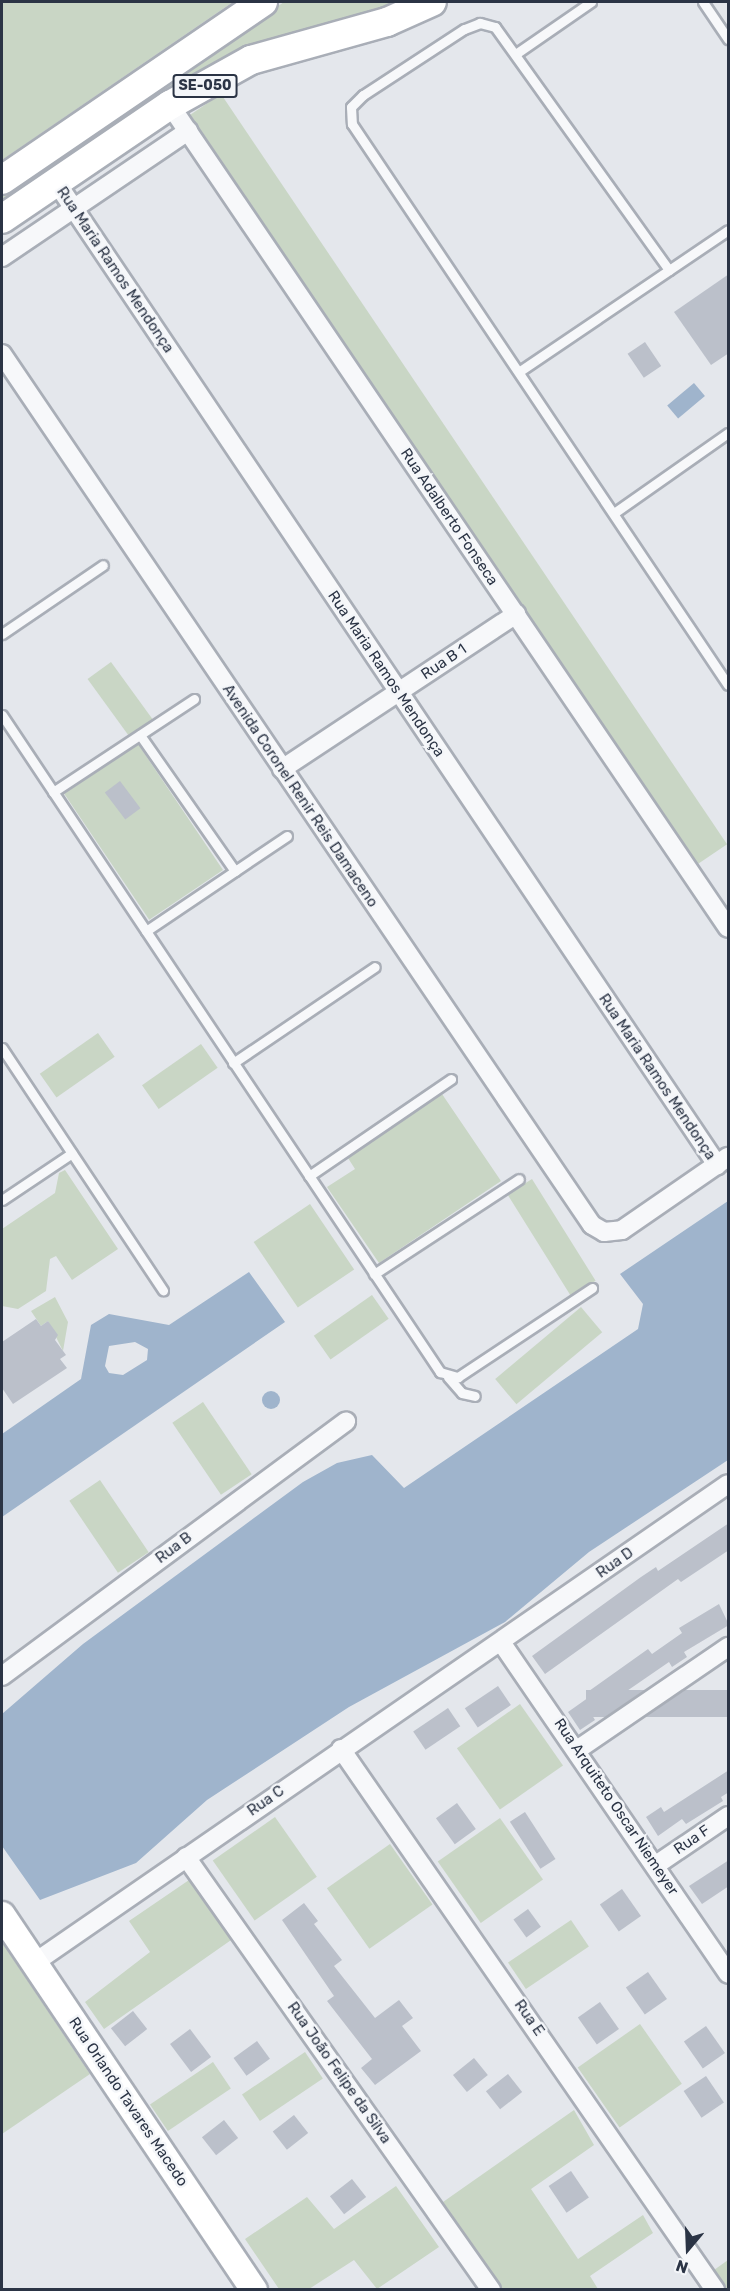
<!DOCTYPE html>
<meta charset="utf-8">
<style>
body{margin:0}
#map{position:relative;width:730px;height:2291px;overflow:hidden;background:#e4e7ec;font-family:Rubik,sans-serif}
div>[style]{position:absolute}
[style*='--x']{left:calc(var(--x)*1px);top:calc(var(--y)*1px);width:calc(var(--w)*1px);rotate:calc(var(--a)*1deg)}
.green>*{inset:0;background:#c9d6c5;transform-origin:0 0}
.water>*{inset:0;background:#9fb4cc;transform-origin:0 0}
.round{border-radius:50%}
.building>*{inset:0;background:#bbc0ca;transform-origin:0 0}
.roads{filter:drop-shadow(2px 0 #a9aeb7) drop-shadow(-2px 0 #a9aeb7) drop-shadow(0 2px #a9aeb7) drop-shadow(0 -2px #a9aeb7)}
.lane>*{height:9px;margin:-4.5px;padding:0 4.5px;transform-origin:4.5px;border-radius:4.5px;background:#f7f8fa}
.street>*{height:18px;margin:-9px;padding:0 9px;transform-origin:9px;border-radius:9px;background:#f7f8fa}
.secondary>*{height:26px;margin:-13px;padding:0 13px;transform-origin:13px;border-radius:13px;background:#fff}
.primary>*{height:28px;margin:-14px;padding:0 14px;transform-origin:14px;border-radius:14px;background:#fff}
span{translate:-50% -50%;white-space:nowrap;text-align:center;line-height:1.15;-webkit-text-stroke:5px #f4f6f9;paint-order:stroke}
.shield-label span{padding:2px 4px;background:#f4f6f9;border:2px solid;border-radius:4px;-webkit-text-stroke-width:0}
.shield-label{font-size:14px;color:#2b3445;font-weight:700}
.street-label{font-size:15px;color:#2b3445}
.frame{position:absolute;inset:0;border:3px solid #2b3445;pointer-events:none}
.north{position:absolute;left:658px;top:2219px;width:60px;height:60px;-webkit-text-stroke:4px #f4f6f9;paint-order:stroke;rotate:199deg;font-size:16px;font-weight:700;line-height:24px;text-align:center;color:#2b3445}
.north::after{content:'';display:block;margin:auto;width:21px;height:27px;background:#2b3445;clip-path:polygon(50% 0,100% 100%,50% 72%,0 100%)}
</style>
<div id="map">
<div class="green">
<div style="clip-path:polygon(2px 2px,233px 2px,2px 160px)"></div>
<div style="clip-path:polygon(284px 2px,406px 2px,348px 25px,2px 206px,2px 192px)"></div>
<div style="left:221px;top:94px;width:905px;height:37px;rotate:56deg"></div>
<div style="left:111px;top:662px;width:72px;height:29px;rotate:54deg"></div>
<div style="left:138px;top:744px;width:152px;height:89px;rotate:56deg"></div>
<div style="left:98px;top:1033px;width:29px;height:71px;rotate:55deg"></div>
<div style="left:201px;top:1044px;width:29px;height:72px;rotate:55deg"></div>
<div style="clip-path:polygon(442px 1094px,501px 1181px,379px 1263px,327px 1187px,355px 1169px,348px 1158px)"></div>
<div style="clip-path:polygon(65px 1170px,118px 1249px,72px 1280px,56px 1256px,50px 1259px,46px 1291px,18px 1309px,2px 1306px,2px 1229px,55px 1193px,59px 1173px)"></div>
<div style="left:532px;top:1179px;width:120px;height:29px;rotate:58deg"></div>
<div style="left:310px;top:1204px;width:79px;height:68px;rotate:56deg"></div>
<div style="left:372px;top:1295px;width:29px;height:71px;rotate:55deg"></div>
<div style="clip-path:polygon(55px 1297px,68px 1322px,63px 1351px,48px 1321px,41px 1326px,31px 1311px)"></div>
<div style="left:581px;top:1307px;width:33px;height:112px;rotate:50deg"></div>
<div style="left:203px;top:1402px;width:87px;height:37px;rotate:56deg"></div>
<div style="left:100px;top:1480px;width:87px;height:37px;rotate:56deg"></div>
<div style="left:520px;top:1704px;width:75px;height:77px;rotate:55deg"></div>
<div style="left:275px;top:1817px;width:73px;height:76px;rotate:55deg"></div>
<div style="left:500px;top:1818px;width:75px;height:76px;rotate:55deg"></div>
<div style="left:390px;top:1844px;width:74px;height:77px;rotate:55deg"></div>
<div style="clip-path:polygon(192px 1878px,234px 1938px,104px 2029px,85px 2002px,150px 1952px,129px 1921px)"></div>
<div style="left:571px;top:1920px;width:32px;height:76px;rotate:56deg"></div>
<div style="clip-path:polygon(2px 1942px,90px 2074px,2px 2134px)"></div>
<div style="left:640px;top:2024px;width:73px;height:76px;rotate:55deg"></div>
<div style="left:305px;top:2052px;width:32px;height:76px;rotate:56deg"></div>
<div style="left:213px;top:2062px;width:32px;height:76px;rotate:56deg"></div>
<div style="clip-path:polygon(574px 2110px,594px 2145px,531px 2189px,578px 2259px,643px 2215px,653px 2233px,590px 2276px,598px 2289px,503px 2289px,443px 2202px)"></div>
<div style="clip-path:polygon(396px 2186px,439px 2247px,377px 2289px,354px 2260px,309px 2289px,279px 2289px,245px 2239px,307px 2197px,334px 2229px)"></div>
<div style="clip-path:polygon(728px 2260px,728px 2289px,727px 2289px,714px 2270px)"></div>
</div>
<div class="water">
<div style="left:694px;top:383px;width:17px;height:35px;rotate:50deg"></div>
<div style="clip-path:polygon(728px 1201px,728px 1460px,589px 1552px,505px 1622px,349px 1707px,207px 1800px,136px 1863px,40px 1900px,2px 1846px,2px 1714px,83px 1644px,303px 1482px,337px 1463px,372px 1455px,404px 1488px,638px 1329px,643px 1304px,620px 1274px)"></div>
<div style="clip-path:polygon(evenodd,249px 1272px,285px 1322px,2px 1517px,2px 1434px,81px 1379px,91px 1325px,109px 1314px,169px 1325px,249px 1272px,135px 1342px,148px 1349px,147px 1360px,123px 1375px,109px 1373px,105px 1366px,109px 1346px,135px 1342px)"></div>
<div class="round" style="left:262px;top:1391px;width:18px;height:18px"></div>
</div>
<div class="building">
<div style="clip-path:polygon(729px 274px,729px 353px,711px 365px,674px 312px)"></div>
<div style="left:645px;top:342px;width:29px;height:21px;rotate:56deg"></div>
<div style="left:120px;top:781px;width:34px;height:19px;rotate:53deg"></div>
<div style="clip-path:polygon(36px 1319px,41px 1326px,48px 1321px,58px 1335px,55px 1340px,66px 1355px,60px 1359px,67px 1368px,13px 1404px,2px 1388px,2px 1342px)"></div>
<div style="clip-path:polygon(729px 1523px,729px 1550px,681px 1582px,678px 1579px,545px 1674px,532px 1656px,641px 1577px,656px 1567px,658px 1571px)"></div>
<div style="clip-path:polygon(719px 1604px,729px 1625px,684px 1652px,687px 1657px,672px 1667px,669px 1662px,592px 1715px,595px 1720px,580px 1730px,568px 1712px,592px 1695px,589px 1691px,648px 1649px,652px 1654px,682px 1633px,679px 1628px)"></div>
<div style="left:498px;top:1686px;width:23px;height:40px;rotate:56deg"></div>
<div style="left:729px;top:1690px;width:27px;height:143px;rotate:90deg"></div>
<div style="left:448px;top:1708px;width:22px;height:42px;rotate:56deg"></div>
<div style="clip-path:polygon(729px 1770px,729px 1792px,721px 1797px,723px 1801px,686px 1824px,682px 1819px,658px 1836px,646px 1817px,661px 1807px,664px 1812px)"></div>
<div style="left:457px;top:1803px;width:32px;height:26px;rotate:54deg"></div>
<div style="left:525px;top:1812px;width:56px;height:18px;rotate:57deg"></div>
<div style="clip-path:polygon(729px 1860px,729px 1886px,702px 1904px,689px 1886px)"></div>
<div style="left:622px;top:1889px;width:33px;height:27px;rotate:55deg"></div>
<div style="clip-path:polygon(304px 1903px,318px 1921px,314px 1924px,342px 1960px,334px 1966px,375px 2018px,399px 2000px,413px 2018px,402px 2026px,421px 2051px,375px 2085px,361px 2068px,372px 2059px,327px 2001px,334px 1996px,282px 1920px)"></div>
<div style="left:528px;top:1909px;width:22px;height:18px;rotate:54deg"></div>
<div style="left:648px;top:1972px;width:33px;height:27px;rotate:55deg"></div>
<div style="left:600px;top:2002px;width:33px;height:27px;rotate:55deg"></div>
<div style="left:133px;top:2011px;width:23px;height:28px;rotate:52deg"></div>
<div style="left:706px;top:2026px;width:33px;height:27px;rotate:55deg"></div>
<div style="left:190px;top:2029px;width:35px;height:25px;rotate:53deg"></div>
<div style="left:257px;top:2041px;width:22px;height:29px;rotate:54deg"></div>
<div style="left:474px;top:2058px;width:22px;height:27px;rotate:51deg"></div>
<div style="left:508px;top:2074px;width:23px;height:28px;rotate:52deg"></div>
<div style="left:706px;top:2076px;width:32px;height:27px;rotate:56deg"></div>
<div style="left:294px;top:2115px;width:23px;height:27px;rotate:52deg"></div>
<div style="left:224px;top:2120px;width:23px;height:28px;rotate:52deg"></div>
<div style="left:571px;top:2171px;width:32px;height:27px;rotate:56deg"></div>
<div style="left:352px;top:2179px;width:23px;height:28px;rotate:52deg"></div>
</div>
<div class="roads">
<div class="lane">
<div style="--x:703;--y:2;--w:45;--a:56"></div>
<div style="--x:517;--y:53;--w:90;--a:-34.6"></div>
<div style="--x:669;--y:270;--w:299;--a:-125.6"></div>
<div style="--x:495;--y:27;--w:16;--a:-165"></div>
<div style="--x:480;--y:23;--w:17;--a:159"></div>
<div style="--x:464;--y:29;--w:121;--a:146.8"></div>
<div style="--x:363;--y:95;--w:17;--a:135"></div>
<div style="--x:351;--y:107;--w:17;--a:87"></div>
<div style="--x:352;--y:124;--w:675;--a:56.17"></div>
<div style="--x:520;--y:371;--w:251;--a:-34.1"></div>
<div style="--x:614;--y:513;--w:139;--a:-35.1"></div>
<div style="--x:2;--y:634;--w:122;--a:-34.3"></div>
<div style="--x:2;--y:715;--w:790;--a:56.31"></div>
<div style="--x:440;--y:1372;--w:19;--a:16"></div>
<div style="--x:458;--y:1377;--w:161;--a:-33.6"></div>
<div style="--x:140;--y:735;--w:166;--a:55.1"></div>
<div style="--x:53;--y:792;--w:169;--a:-33.4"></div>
<div style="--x:146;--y:931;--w:170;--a:-34"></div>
<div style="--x:2;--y:1048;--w:291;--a:56.4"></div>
<div style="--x:233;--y:1063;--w:171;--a:-34.1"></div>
<div style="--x:309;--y:1176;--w:172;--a:-34.3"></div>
<div style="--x:2;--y:1200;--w:84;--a:-33.9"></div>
<div style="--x:374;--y:1274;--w:173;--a:-33.2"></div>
<div style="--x:448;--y:1377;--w:21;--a:49"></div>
<div style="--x:462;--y:1393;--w:13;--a:13"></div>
</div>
<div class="street">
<div style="--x:170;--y:105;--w:994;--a:55.86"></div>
<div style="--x:56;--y:182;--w:1185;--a:56.08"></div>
<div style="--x:2;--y:257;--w:225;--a:-34.1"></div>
<div style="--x:2;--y:354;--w:1052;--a:55.89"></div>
<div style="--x:592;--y:1225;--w:14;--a:30"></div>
<div style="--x:604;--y:1232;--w:18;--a:-6"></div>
<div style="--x:622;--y:1230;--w:129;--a:-34.6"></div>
<div style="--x:282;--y:769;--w:281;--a:-33.5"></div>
<div style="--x:501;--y:1642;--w:402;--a:55.6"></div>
<div style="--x:2;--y:1676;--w:428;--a:-36.5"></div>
<div style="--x:341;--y:1749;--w:658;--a:55.34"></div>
<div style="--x:577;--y:1750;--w:183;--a:-34.3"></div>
<div style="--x:186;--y:1857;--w:530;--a:54.84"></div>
<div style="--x:656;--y:1865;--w:87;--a:-34.2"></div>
<div style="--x:34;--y:1963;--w:843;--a:-34.61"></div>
</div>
<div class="secondary">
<div style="--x:2;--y:1915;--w:452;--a:56.1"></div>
</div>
<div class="primary">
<div style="--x:2;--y:180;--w:316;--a:-34.3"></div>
<div style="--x:2;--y:219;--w:203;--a:-34.2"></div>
<div style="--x:170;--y:105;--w:93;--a:-29.1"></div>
<div style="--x:251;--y:60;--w:141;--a:-15.6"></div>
<div style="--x:387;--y:22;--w:49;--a:-24"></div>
</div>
</div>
<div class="shield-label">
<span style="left:205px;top:86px">SE-050</span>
</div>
<div class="street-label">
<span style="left:115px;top:270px;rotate:56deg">Rua Maria Ramos Mendonça</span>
<span style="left:449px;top:517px;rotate:56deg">Rua Adalberto Fonseca</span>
<span style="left:444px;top:662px;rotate:-34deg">Rua B 1</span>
<span style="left:386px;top:674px;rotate:56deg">Rua Maria Ramos Mendonça</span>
<span style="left:300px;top:796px;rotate:56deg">Avenida Coronel Renir Reis Damaceno</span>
<span style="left:657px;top:1077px;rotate:56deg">Rua Maria Ramos Mendonça</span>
<span style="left:174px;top:1548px;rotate:-37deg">Rua B</span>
<span style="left:615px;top:1563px;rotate:-35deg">Rua D</span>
<span style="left:266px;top:1801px;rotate:-35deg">Rua C</span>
<span style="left:616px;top:1807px;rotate:56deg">Rua Arquiteto Oscar Niemeyer</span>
<span style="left:692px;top:1840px;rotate:-34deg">Rua F</span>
<span style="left:529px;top:2018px;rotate:55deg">Rua E</span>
<span style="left:339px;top:2073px;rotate:55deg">Rua João Felipe da Silva</span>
<span style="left:128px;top:2102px;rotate:56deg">Rua Orlando Tavares Macedo</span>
</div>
<div class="frame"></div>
<div class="north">N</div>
</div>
